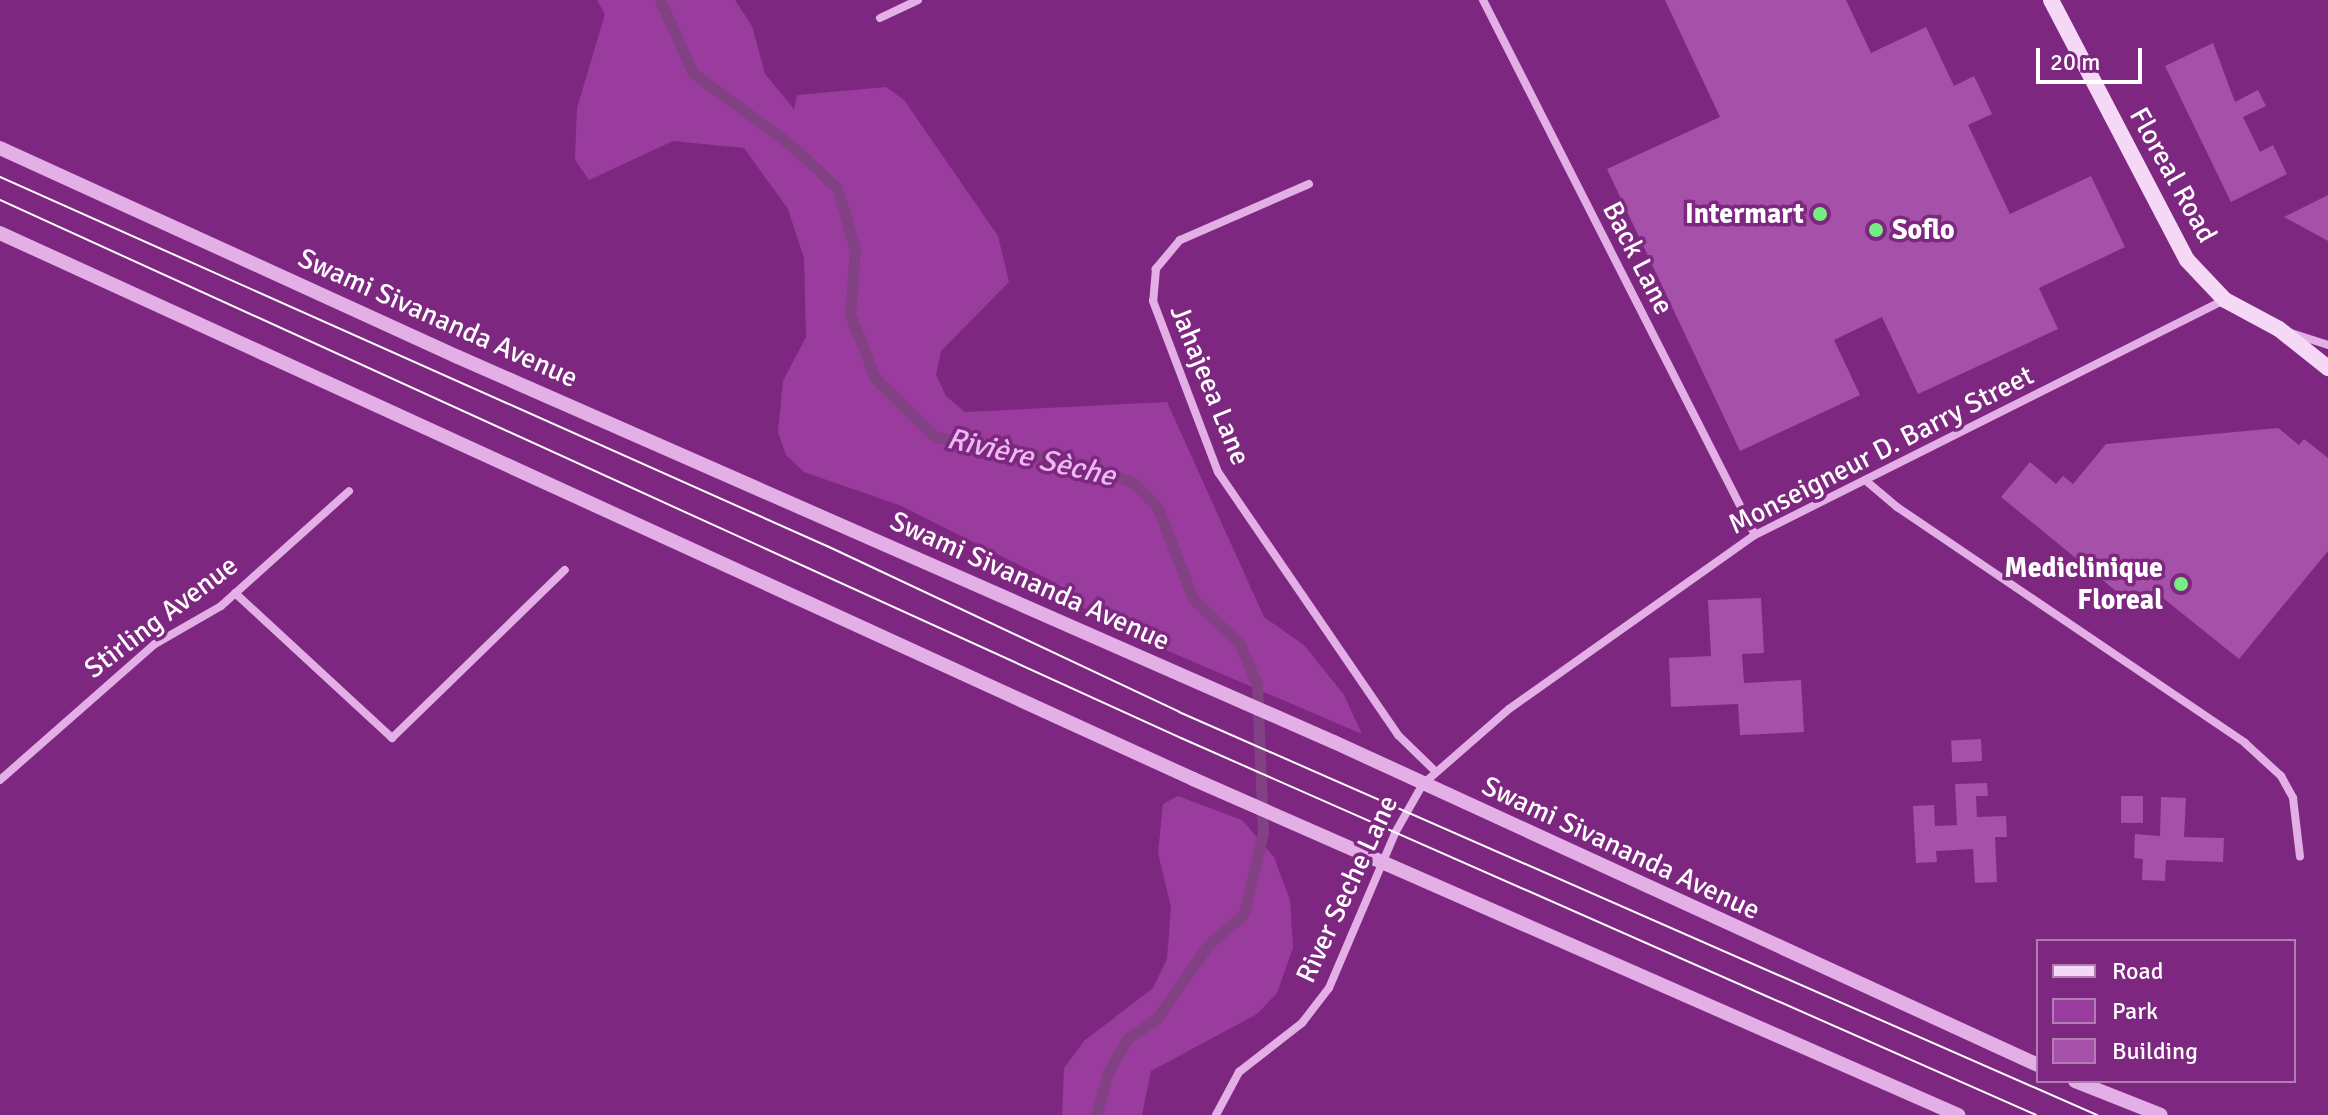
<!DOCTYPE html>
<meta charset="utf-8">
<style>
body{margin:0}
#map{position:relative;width:2328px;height:1115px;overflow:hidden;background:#7e2781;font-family:Signika,sans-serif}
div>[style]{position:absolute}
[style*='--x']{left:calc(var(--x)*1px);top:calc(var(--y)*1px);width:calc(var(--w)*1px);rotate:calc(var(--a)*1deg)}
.green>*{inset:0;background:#9a3c9e}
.stream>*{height:11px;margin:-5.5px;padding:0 5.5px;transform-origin:5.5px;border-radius:5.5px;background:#814183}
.building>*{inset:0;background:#a550a9;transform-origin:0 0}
.minor>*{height:8px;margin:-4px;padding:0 4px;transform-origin:4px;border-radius:4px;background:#e3afe6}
.tertiary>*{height:14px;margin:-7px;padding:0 7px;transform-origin:7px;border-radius:7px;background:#e3afe6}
.secondary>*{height:16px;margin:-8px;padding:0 8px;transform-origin:8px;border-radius:8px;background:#f5d8f6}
.tram>*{height:2px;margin:-1px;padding:0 1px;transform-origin:1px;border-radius:1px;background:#fff}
.dots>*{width:22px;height:22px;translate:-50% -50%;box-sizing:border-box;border:4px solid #7e2781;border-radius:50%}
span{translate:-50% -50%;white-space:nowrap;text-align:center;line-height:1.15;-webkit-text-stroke:7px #7e2781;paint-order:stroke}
.street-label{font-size:28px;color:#fff}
.poi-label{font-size:28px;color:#fff;font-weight:700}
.right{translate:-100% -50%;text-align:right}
.left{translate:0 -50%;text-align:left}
.water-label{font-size:30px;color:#ebbaee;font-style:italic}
.legend{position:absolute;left:2036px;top:939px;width:260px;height:144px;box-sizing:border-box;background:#7e2781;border:2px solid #b27db3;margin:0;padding:10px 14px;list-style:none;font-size:24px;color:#fff}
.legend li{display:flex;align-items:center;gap:16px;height:40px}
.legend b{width:40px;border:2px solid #b27db3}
.scale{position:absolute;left:2036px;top:48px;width:106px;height:36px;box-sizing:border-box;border:4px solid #fff;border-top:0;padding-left:10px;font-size:24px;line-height:28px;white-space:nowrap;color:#fff;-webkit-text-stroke:6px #7e2781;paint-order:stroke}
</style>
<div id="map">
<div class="green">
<div style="clip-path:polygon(597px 0,735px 0,752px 26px,765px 74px,794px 109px,797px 95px,886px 87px,904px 100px,998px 236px,1009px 282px,941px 351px,936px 375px,946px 396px,965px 412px,1167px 402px,1264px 617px,1304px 645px,1344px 695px,1362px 734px,1098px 621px,1058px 584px,899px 505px,804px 472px,786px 455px,778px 432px,783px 381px,806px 337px,804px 258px,788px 209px,744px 148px,673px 141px,589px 180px,575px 160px,577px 108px,605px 14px)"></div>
<div style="clip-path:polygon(1178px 796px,1242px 820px,1274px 857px,1290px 900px,1293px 948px,1277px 993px,1257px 1014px,1151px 1071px,1142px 1115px,1062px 1115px,1064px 1068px,1084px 1041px,1153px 988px,1167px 959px,1171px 907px,1158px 853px,1163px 804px)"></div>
</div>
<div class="stream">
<div style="--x:660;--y:0;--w:80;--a:65.7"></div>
<div style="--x:693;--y:73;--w:122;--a:36.3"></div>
<div style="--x:791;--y:145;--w:63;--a:43.1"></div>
<div style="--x:837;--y:188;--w:64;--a:73.6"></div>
<div style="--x:855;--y:249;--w:65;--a:94.4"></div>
<div style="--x:850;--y:314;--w:69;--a:68.7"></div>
<div style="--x:875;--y:378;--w:84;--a:44.5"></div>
<div style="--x:935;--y:437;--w:151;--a:10.3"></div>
<div style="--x:1084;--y:464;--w:53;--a:20.8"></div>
<div style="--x:1134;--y:483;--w:35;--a:46"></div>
<div style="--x:1158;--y:508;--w:97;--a:69"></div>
<div style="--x:1193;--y:599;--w:65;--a:43.8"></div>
<div style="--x:1240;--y:644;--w:44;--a:67.5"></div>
<div style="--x:1257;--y:685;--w:148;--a:87.7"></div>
<div style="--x:1263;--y:833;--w:83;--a:103.2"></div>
<div style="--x:1244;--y:914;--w:48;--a:139.3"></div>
<div style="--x:1208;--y:945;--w:89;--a:124.9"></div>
<div style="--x:1157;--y:1018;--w:37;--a:145"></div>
<div style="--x:1127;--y:1039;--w:36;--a:120"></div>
<div style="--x:1109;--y:1070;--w:47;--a:106.1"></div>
</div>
<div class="building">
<div style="clip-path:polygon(1665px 0,1846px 0,1871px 53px,1926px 27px,1954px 86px,1974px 76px,1992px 114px,1968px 125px,2010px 214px,2091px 176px,2125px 247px,2039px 288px,2058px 329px,1918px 394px,1882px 317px,1834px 340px,1860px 395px,1740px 451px,1607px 169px,1720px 117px)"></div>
<div style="clip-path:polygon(2213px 43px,2235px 102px,2258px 90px,2266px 106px,2243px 117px,2260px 152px,2273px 145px,2287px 174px,2231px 202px,2165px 66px)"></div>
<div style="clip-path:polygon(2328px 195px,2328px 241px,2284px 217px)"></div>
<div style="clip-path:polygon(2278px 428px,2299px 445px,2304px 439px,2328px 458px,2328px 551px,2239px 659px,2153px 590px,2138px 609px,2001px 497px,2030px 462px,2056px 484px,2063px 476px,2073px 484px,2106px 444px)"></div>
<div style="clip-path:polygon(1761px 598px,1764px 653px,1742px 654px,1744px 683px,1801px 680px,1804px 732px,1740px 735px,1738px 704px,1671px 707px,1669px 658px,1711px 656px,1708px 600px)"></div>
<div style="left:1981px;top:739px;width:22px;height:30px;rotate:87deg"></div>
<div style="clip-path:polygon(1987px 783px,1988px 796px,1976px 796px,1977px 817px,2006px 816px,2007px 837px,1995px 837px,1997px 882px,1975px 883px,1973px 849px,1936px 851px,1937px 862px,1916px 863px,1913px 806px,1934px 805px,1935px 826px,1957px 825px,1955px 784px)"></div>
<div style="left:2121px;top:796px;width:22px;height:27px"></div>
<div style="clip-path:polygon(2161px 797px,2186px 798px,2184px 837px,2224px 838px,2223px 862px,2166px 860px,2165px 881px,2142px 880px,2143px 859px,2134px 858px,2135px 834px,2160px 836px)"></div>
</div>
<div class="minor">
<div style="--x:1483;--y:0;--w:600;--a:63.05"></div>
<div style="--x:880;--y:18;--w:42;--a:-25.3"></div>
<div style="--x:1309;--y:184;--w:141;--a:156.5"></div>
<div style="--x:1180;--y:240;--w:38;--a:130"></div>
<div style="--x:1156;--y:269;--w:32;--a:95"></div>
<div style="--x:1153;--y:301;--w:183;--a:69.2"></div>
<div style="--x:1218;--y:472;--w:319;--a:55.6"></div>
<div style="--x:1398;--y:735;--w:52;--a:44.2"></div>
<div style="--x:2291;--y:333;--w:39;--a:18"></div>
<div style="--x:1865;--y:480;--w:42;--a:40.2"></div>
<div style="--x:1897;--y:507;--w:420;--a:34.1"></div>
<div style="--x:2245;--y:743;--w:49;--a:42.5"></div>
<div style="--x:2281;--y:776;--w:25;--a:61"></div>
<div style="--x:2293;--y:798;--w:59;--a:83.2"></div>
<div style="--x:235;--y:593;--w:214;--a:42.7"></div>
<div style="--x:392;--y:738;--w:241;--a:-44.2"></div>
<div style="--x:0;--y:780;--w:206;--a:-41.3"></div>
<div style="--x:155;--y:644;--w:76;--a:-29.9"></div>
<div style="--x:221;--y:606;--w:172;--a:-41.9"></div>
<div style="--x:1216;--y:1115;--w:49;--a:-61.9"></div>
<div style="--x:1239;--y:1072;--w:80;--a:-37.9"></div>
<div style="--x:1302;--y:1023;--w:44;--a:-52.4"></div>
<div style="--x:1329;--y:988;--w:168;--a:-66.9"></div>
<div style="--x:1395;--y:833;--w:56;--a:-60.3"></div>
<div style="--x:1423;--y:784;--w:114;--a:-41.1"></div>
<div style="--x:1509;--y:709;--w:301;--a:-35.3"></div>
<div style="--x:1755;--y:535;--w:525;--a:-26.61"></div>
</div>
<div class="tertiary">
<div style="--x:0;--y:148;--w:503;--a:24.53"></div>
<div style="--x:458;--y:357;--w:957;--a:23.73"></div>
<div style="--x:1334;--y:742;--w:775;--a:24.65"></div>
<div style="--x:0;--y:233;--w:1312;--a:24.59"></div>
<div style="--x:1193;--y:779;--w:836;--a:23.71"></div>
<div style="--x:2075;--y:1081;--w:92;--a:21.6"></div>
</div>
<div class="secondary">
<div style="--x:2051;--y:0;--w:293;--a:62.4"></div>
<div style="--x:2187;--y:260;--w:55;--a:46.5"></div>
<div style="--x:2225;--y:300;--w:61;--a:28.2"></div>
<div style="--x:2279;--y:329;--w:63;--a:38.5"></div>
</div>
<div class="tram">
<div style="--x:0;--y:177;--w:906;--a:24.05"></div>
<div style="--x:827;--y:546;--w:389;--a:25.2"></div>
<div style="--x:1179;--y:712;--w:1003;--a:23.7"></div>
<div style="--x:0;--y:200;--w:1298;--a:24.49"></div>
<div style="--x:1181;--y:738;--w:934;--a:23.79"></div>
</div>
<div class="dots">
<div style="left:1820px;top:214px;background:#74ee83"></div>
<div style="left:1876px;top:230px;background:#74ee83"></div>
<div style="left:2181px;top:584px;background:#74ee83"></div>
</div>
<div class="street-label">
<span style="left:2173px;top:175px;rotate:61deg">Floreal Road</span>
<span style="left:1638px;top:258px;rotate:63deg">Back Lane</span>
<span style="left:438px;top:318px;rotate:24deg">Swami Sivananda Avenue</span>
<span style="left:1210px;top:385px;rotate:68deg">Jahajeea Lane</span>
<span style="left:1881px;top:450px;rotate:-27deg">Monseigneur D. Barry Street</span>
<span style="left:1030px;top:581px;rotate:24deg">Swami Sivananda Avenue</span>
<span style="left:161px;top:617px;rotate:-37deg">Stirling Avenue</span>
<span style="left:1621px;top:848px;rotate:25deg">Swami Sivananda Avenue</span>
<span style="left:1347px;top:889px;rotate:-65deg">River Seche Lane</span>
</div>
<div class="poi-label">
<span class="right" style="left:1804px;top:214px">Intermart</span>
<span class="left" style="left:1892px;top:230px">Soflo</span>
<span class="right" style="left:2163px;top:584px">Mediclinique<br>Floreal</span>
</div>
<div class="water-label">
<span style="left:1031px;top:458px;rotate:13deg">Rivière Sèche</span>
</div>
<ul class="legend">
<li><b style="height:10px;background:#f5d8f6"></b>Road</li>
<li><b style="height:22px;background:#9a3c9e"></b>Park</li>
<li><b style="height:22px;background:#a550a9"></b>Building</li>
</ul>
<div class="scale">20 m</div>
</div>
